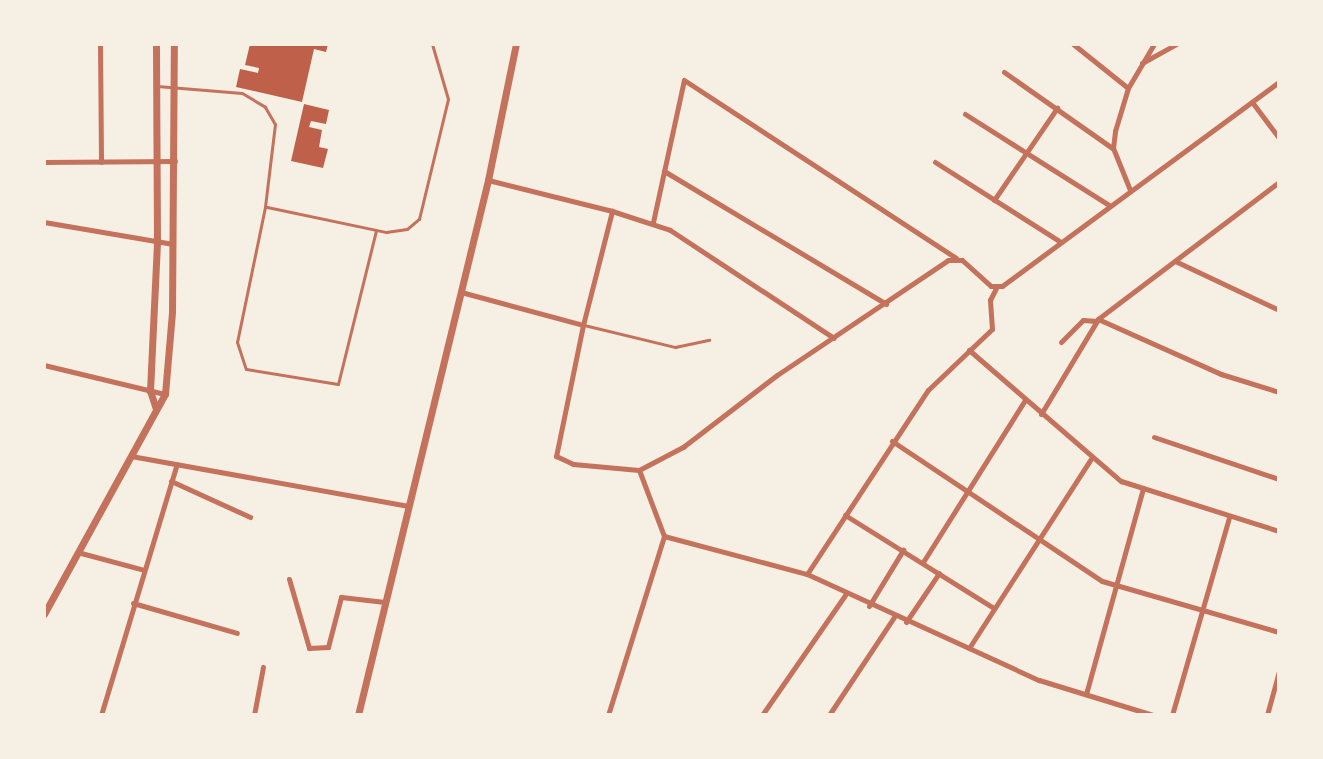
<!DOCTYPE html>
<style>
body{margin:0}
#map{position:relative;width:1323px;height:759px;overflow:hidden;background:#f6efe4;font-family:Mulish,sans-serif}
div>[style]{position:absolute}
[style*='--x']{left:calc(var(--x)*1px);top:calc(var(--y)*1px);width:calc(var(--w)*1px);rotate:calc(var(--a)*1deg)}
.building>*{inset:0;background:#bf614a}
.service>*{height:3px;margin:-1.5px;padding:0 1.5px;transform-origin:1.5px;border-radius:1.5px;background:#c5725c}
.minor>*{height:5px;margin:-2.5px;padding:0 2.5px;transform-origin:2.5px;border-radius:2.5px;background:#c5725c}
.tertiary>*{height:7px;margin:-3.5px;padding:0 3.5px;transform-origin:3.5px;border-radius:3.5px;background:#c5725c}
span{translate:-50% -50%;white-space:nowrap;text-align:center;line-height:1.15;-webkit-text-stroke:8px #f6efe4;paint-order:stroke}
.frame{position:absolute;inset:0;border:46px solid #f6efe4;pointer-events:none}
</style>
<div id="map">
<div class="building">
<div style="clip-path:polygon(250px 44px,328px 44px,326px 52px,314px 49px,302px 102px,236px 87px,240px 69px,258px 73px,259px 68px,245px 65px)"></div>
<div style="clip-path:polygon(304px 104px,329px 110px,326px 124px,311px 121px,309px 127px,322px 130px,319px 147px,328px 149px,323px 168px,291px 161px)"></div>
</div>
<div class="service">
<div style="--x:157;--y:86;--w:85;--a:4.7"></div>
<div style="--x:242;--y:93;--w:27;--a:31"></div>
<div style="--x:265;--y:107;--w:20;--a:60"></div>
<div style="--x:275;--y:124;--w:84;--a:96.9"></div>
<div style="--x:265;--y:207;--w:138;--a:101.7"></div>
<div style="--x:237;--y:342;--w:28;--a:72"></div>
<div style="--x:246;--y:369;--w:93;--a:9.3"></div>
<div style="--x:338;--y:384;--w:158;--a:-76.1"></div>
<div style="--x:267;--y:207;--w:122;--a:11.9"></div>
<div style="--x:386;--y:232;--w:21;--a:-8"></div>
<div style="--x:407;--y:229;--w:16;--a:-40"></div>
<div style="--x:419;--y:219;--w:123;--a:-76.4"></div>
<div style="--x:448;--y:99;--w:57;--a:-106.2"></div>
<div style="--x:584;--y:325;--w:94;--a:13.6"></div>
<div style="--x:675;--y:347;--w:35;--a:-12"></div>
</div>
<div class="minor">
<div style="--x:100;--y:44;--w:118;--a:89.5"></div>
<div style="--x:1073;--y:44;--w:70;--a:38.7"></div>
<div style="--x:1142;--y:63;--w:39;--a:-29"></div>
<div style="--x:1004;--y:72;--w:132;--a:35.1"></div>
<div style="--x:1252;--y:102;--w:45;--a:53.1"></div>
<div style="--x:965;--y:114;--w:170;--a:32.3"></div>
<div style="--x:44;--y:162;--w:131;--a:-0.4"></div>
<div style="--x:935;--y:162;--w:147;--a:32.5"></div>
<div style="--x:664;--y:171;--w:259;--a:30.9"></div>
<div style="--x:488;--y:180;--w:128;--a:14"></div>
<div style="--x:1279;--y:182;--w:227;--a:142.9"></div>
<div style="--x:1098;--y:319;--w:135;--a:24.1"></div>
<div style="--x:1221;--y:374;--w:61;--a:17.2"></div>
<div style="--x:1130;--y:190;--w:45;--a:-112"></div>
<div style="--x:1113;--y:148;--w:17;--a:-83"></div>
<div style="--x:1115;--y:131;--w:45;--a:-73.2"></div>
<div style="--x:1128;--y:88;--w:51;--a:-59.4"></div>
<div style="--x:994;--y:200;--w:112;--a:-55.6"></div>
<div style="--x:44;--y:222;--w:131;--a:9.7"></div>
<div style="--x:653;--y:222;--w:145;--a:-77.7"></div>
<div style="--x:684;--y:80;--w:325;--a:33.2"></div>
<div style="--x:1175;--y:261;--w:115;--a:25.2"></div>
<div style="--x:461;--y:292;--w:126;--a:15.1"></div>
<div style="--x:583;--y:325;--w:134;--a:101.6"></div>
<div style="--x:556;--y:456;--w:19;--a:25"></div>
<div style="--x:573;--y:464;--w:66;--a:5.2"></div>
<div style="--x:639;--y:470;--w:50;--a:-27.6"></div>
<div style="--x:683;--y:447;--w:118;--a:-37.5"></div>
<div style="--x:777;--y:375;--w:206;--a:-33.9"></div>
<div style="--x:948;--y:260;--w:14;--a:0"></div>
<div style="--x:962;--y:260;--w:39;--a:42"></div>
<div style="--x:991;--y:286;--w:11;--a:0"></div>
<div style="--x:1002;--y:286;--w:344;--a:-36.4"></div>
<div style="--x:583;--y:325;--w:118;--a:-75.7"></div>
<div style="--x:612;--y:211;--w:61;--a:18.1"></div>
<div style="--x:670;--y:230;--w:196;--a:33.4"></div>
<div style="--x:1061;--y:342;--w:31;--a:-45"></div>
<div style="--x:1083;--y:320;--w:14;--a:4"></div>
<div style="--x:969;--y:350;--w:201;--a:40.8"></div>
<div style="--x:1121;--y:481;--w:166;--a:17.6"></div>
<div style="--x:44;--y:365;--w:124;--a:13.5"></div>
<div style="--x:1041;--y:414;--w:111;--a:-59"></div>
<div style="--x:1154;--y:437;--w:132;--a:18.6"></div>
<div style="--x:892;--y:441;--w:252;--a:33.7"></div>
<div style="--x:1102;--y:581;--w:184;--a:16.1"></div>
<div style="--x:131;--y:456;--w:282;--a:10.2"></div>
<div style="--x:639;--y:470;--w:71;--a:69.3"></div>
<div style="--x:664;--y:536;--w:148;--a:14.9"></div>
<div style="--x:807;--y:574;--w:255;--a:24.6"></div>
<div style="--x:1039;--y:680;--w:119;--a:17.1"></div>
<div style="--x:171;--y:481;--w:87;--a:24.5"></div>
<div style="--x:845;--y:515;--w:176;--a:32"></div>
<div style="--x:81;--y:553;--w:65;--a:15.1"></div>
<div style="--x:923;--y:562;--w:191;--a:-57.8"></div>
<div style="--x:807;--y:574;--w:220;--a:-56.7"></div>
<div style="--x:928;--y:390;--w:88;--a:-43.6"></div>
<div style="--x:992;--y:329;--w:29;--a:-94"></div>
<div style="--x:990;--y:300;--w:13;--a:-63"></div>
<div style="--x:289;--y:579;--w:72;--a:73.8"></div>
<div style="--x:309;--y:648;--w:19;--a:-3"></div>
<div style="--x:328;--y:647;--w:52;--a:-75.4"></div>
<div style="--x:341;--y:597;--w:44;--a:6.5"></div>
<div style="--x:133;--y:603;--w:108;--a:16.1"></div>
<div style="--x:869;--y:606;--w:66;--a:-58.7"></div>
<div style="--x:906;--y:622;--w:59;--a:-56"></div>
<div style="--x:969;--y:648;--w:225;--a:-57.2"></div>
<div style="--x:1086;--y:694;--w:213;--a:-74.5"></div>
<div style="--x:101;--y:715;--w:262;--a:-73.2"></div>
<div style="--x:254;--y:715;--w:49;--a:-79.4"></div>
<div style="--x:608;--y:715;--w:188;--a:-72.6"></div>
<div style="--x:762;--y:715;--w:146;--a:-55.3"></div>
<div style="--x:829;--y:715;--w:118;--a:-56.4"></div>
<div style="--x:1172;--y:715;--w:206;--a:-73.9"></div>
<div style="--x:1267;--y:715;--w:46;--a:-74.7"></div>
</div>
<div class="tertiary">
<div style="--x:156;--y:409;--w:19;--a:-108"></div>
<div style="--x:150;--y:391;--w:150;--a:-87.3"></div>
<div style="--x:157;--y:241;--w:197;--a:-90.3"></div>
<div style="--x:44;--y:614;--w:251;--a:-61.2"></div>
<div style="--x:165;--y:394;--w:82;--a:-85.1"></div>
<div style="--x:172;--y:312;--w:268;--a:-89.6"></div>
<div style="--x:358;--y:715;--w:551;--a:-76.34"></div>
<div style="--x:488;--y:180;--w:139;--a:-78.4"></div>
</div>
<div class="frame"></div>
</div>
